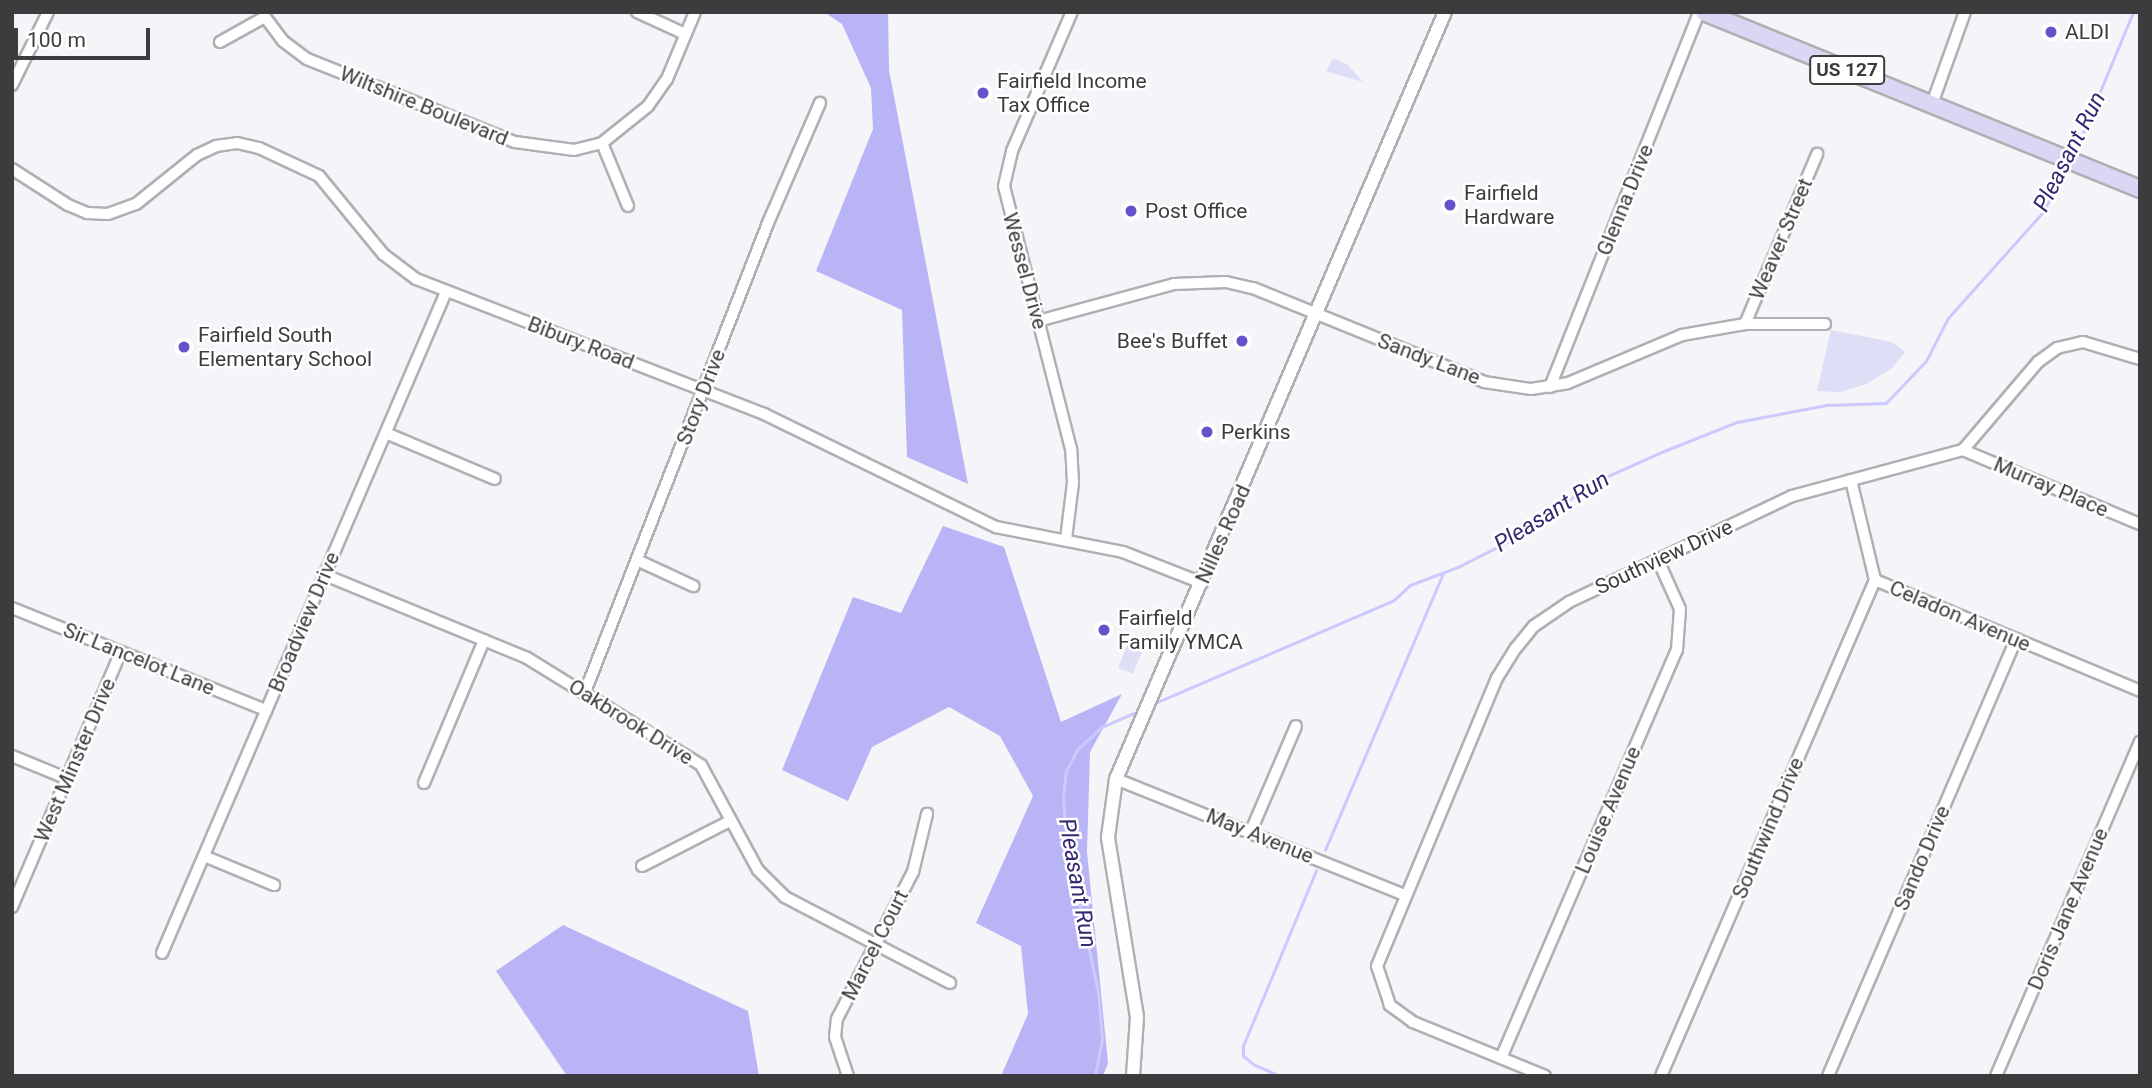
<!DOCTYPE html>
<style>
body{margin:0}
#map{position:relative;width:2152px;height:1088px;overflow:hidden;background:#f4f4f9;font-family:Roboto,sans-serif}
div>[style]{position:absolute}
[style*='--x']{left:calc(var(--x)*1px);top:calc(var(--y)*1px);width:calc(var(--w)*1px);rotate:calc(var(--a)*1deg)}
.green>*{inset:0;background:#dedef7;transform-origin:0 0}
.forest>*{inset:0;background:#b8b4f5}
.stream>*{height:2.5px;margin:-1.25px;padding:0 1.25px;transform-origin:1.25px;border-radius:1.25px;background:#cbc9fe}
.roads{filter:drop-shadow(2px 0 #b0b0b4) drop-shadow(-2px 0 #b0b0b4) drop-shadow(0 2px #b0b0b4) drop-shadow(0 -2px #b0b0b4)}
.minor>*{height:10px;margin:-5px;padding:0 5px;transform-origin:5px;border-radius:5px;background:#fff}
.tertiary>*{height:12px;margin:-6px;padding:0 6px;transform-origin:6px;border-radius:6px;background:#fff}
.primary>*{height:16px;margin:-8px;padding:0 8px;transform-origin:8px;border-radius:8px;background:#d9d7f4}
.dots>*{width:19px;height:19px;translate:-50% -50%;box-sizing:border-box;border:4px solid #fff;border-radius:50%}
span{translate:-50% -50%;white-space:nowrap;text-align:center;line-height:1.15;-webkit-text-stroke:5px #fff;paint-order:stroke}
.shield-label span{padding:2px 5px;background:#fff;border:2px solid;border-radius:5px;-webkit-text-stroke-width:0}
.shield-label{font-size:19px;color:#3c3c3e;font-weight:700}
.poi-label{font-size:21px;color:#3c3c3e}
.left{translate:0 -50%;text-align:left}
.right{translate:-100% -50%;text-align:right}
.street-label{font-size:21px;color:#3c3c3e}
.water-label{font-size:23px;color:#352771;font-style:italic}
.frame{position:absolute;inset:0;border:14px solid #3c3c3e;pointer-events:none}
.scale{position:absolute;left:14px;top:28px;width:136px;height:32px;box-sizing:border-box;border:4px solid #3c3c3e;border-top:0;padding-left:9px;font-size:21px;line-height:24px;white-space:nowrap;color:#3c3c3e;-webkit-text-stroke:5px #fff;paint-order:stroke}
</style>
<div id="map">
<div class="green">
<div style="clip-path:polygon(1333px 58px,1348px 65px,1363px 82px,1326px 71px)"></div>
<div style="clip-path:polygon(1831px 330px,1892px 342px,1905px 352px,1891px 369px,1866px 384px,1841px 392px,1817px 391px)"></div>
<div style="left:1129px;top:641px;width:16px;height:29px;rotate:22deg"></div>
</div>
<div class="forest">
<div style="clip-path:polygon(824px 12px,888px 12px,889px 70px,968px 484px,907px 457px,902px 310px,816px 271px,873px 129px,871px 88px,842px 24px)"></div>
<div style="clip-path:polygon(943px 526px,1004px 547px,1061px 722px,1122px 694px,1090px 752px,1087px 852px,1108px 1063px,1103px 1076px,1001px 1076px,1028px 1014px,1021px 946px,976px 923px,1033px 796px,1000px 736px,949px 707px,872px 747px,848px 801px,782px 770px,853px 597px,901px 613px)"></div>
<div style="clip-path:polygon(563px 925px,748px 1011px,759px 1076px,567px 1076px,496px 971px)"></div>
</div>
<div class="stream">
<div style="--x:2074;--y:154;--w:154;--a:-67.4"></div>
<div style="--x:1153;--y:704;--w:262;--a:-23.3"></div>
<div style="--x:1394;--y:600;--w:22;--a:-43"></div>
<div style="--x:1410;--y:585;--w:51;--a:-20.6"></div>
<div style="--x:1458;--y:567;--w:82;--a:-26.9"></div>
<div style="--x:1531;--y:530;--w:73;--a:-38.3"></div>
<div style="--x:1588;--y:485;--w:83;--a:-24.1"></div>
<div style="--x:1664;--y:451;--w:79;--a:-21.7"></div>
<div style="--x:1737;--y:422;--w:92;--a:-10.7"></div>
<div style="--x:1827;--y:405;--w:59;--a:-1.9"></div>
<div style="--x:1886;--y:403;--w:58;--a:-46.4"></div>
<div style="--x:1926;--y:361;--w:48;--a:-62.9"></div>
<div style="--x:1948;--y:318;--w:142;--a:-48.1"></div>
<div style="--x:2043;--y:212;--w:52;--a:-62.4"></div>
<div style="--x:1325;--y:850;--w:301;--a:-66.9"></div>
<div style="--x:1095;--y:1076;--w:38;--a:-79"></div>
<div style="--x:1102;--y:1039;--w:46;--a:-95"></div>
<div style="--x:1098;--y:993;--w:152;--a:-101.8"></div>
<div style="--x:1067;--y:844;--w:46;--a:-95"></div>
<div style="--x:1063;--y:798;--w:27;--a:-84"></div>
<div style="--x:1066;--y:771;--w:24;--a:-62"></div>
<div style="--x:1077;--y:750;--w:34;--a:-43"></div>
<div style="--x:1102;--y:727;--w:43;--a:-23.6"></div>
<div style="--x:1279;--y:1076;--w:27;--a:-156"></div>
<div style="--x:1254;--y:1065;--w:14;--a:-141"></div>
<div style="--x:1243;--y:1056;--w:10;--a:-90"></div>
<div style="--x:1243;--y:1046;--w:190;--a:-67.4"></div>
</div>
<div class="roads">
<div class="minor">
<div style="--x:637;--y:12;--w:53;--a:24.6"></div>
<div style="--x:265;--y:17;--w:30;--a:53"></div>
<div style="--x:283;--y:41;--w:30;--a:37"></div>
<div style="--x:307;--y:59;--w:224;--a:21.8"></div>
<div style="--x:515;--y:142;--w:60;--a:7.7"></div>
<div style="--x:574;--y:150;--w:29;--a:-14"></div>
<div style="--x:602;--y:143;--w:59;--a:-38.8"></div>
<div style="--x:648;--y:106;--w:33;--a:-55"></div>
<div style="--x:667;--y:79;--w:73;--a:-67.3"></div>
<div style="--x:220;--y:42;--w:51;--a:-29.1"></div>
<div style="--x:12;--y:85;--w:81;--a:-63.7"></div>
<div style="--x:1932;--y:104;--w:98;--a:-70.3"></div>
<div style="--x:602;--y:143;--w:68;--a:67.6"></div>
<div style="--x:12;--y:169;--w:67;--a:32.7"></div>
<div style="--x:68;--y:205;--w:21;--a:23"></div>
<div style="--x:87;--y:213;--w:21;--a:3"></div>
<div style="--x:108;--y:214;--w:30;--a:-20"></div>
<div style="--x:136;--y:204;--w:78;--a:-38.8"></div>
<div style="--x:197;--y:155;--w:21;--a:-25"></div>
<div style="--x:216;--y:146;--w:21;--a:-8"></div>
<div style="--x:237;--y:143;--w:23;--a:13"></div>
<div style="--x:259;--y:148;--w:66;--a:25"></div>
<div style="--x:319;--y:176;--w:101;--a:50.6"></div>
<div style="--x:383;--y:254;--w:41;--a:37.1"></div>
<div style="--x:416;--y:279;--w:373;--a:21.2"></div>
<div style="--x:764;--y:414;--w:258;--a:26"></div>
<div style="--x:996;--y:527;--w:129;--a:11.1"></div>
<div style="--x:1123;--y:552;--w:85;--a:21.4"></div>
<div style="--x:1038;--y:321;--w:141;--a:-15.2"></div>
<div style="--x:1174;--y:284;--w:52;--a:-2.2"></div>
<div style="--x:1226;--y:282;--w:28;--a:13"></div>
<div style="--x:1253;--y:288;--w:249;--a:22.1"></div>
<div style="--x:1484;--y:382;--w:48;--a:8.5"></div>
<div style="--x:1531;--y:389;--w:37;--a:-9"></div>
<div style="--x:1568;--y:383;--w:124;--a:-22.8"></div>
<div style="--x:1682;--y:335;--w:64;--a:-9.9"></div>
<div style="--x:1745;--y:324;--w:80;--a:0"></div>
<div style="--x:1745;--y:324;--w:185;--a:-67"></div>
<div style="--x:1550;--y:387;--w:404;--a:-68.3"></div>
<div style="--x:386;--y:433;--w:118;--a:22.9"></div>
<div style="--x:1963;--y:450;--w:192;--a:22.7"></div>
<div style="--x:1851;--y:480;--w:103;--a:76.5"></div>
<div style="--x:1066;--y:539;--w:56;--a:-82.9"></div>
<div style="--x:1073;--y:483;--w:34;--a:-93"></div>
<div style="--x:1071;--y:449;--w:271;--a:-104.3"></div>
<div style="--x:1004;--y:186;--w:36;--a:-77"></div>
<div style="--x:1012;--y:151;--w:151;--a:-66.7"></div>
<div style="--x:639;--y:561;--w:60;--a:24.8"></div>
<div style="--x:325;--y:575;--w:218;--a:22.3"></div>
<div style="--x:527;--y:658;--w:204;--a:31.6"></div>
<div style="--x:701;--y:765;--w:119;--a:61.5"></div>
<div style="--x:758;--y:870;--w:38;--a:45"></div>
<div style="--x:785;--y:897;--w:186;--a:27.5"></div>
<div style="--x:1875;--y:580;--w:287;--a:22.7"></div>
<div style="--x:12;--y:608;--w:274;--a:21.9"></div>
<div style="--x:585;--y:692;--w:503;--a:-68.68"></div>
<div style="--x:768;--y:223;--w:131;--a:-66.6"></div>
<div style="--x:12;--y:756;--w:61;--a:22.3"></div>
<div style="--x:1116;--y:779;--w:310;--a:21.9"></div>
<div style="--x:424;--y:783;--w:155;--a:-67.2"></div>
<div style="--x:1251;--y:831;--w:114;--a:-66.8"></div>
<div style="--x:204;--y:856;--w:76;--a:22.5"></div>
<div style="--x:642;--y:866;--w:99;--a:-27.1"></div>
<div style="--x:12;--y:907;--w:277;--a:-66.9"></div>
<div style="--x:162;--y:953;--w:719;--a:-66.75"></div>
<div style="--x:1501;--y:1058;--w:444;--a:-66.7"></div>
<div style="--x:1677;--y:650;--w:41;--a:-85.8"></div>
<div style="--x:1680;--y:609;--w:54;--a:-114.2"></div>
<div style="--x:848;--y:1076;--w:41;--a:-108.4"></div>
<div style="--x:835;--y:1037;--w:18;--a:-84"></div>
<div style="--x:837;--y:1019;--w:165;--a:-62.7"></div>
<div style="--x:913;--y:872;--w:60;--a:-76.4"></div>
<div style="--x:1545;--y:1076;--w:143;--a:-157.8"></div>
<div style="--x:1413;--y:1022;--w:29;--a:-144"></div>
<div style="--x:1390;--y:1005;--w:41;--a:-108.4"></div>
<div style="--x:1377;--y:966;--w:312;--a:-67.4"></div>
<div style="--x:1497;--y:678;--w:36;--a:-58"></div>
<div style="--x:1516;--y:648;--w:28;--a:-51"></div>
<div style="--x:1534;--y:626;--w:42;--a:-34.4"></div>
<div style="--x:1569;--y:602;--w:247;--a:-25.4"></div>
<div style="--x:1792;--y:496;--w:177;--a:-15.1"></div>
<div style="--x:1963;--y:450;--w:116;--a:-49.6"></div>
<div style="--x:2038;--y:362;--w:24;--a:-36"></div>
<div style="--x:2057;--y:348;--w:27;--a:-13"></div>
<div style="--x:2083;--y:342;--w:59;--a:16.6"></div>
<div style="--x:1661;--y:1076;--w:540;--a:-66.66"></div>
<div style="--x:1828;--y:1076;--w:476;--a:-66.7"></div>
<div style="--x:1996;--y:1076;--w:364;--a:-66.7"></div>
</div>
<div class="tertiary">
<div style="--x:1133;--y:1076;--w:59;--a:-86.1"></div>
<div style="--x:1137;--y:1017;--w:182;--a:-99.2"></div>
<div style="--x:1108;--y:837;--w:59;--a:-82.1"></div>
<div style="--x:1116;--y:779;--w:835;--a:-66.78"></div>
</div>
<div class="primary">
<div style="--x:1704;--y:12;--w:471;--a:22.1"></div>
</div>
</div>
<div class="dots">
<div style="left:2051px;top:32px;background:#6651ca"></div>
<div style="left:983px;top:93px;background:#6651ca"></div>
<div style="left:1450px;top:205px;background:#6651ca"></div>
<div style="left:1131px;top:211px;background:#6651ca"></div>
<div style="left:1242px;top:341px;background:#6651ca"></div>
<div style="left:184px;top:347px;background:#6651ca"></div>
<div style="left:1207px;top:432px;background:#6651ca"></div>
<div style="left:1104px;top:630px;background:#6651ca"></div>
</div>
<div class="shield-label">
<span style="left:1847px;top:70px">US 127</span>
</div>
<div class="poi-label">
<span class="left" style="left:2065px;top:32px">ALDI</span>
<span class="left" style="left:997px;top:93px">Fairfield Income<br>Tax Office</span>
<span class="left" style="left:1464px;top:205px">Fairfield<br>Hardware</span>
<span class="left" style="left:1145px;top:211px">Post Office</span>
<span class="left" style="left:198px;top:347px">Fairfield South<br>Elementary School</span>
<span class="right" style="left:1228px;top:341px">Bee's Buffet</span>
<span class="left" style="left:1221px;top:432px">Perkins</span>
<span class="left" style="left:1118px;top:630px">Fairfield<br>Family YMCA</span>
</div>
<div class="street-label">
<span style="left:424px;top:106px;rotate:22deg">Wiltshire Boulevard</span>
<span style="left:1625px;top:200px;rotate:-68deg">Glenna Drive</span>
<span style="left:1781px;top:239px;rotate:-67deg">Weaver Street</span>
<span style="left:1025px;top:271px;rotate:75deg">Wessel Drive</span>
<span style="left:581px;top:343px;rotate:21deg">Bibury Road</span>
<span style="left:1429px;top:359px;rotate:21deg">Sandy Lane</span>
<span style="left:701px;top:397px;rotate:-69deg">Story Drive</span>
<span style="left:2051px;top:487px;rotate:23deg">Murray Place</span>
<span style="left:1223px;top:534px;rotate:-66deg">Nilles Road</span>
<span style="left:1664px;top:557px;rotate:-25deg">Southview Drive</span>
<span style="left:1960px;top:616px;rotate:23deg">Celadon Avenue</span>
<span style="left:304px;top:622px;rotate:-67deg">Broadview Drive</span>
<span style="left:139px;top:659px;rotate:22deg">Sir Lancelot Lane</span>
<span style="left:631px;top:722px;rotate:32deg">Oakbrook Drive</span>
<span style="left:75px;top:760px;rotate:-67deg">West Minster Drive</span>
<span style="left:1608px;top:810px;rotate:-67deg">Louise Avenue</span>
<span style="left:1768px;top:828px;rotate:-67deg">Southwind Drive</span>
<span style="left:1260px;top:836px;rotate:22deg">May Avenue</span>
<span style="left:1922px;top:858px;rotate:-67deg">Sando Drive</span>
<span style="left:2068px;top:909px;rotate:-67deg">Doris Jane Avenue</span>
<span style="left:875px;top:945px;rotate:-63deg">Marcel Court</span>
</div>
<div class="water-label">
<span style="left:2070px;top:152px;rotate:-63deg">Pleasant Run</span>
<span style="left:1552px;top:512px;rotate:-32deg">Pleasant Run</span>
<span style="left:1077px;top:883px;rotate:80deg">Pleasant Run</span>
</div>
<div class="frame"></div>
<div class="scale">100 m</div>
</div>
